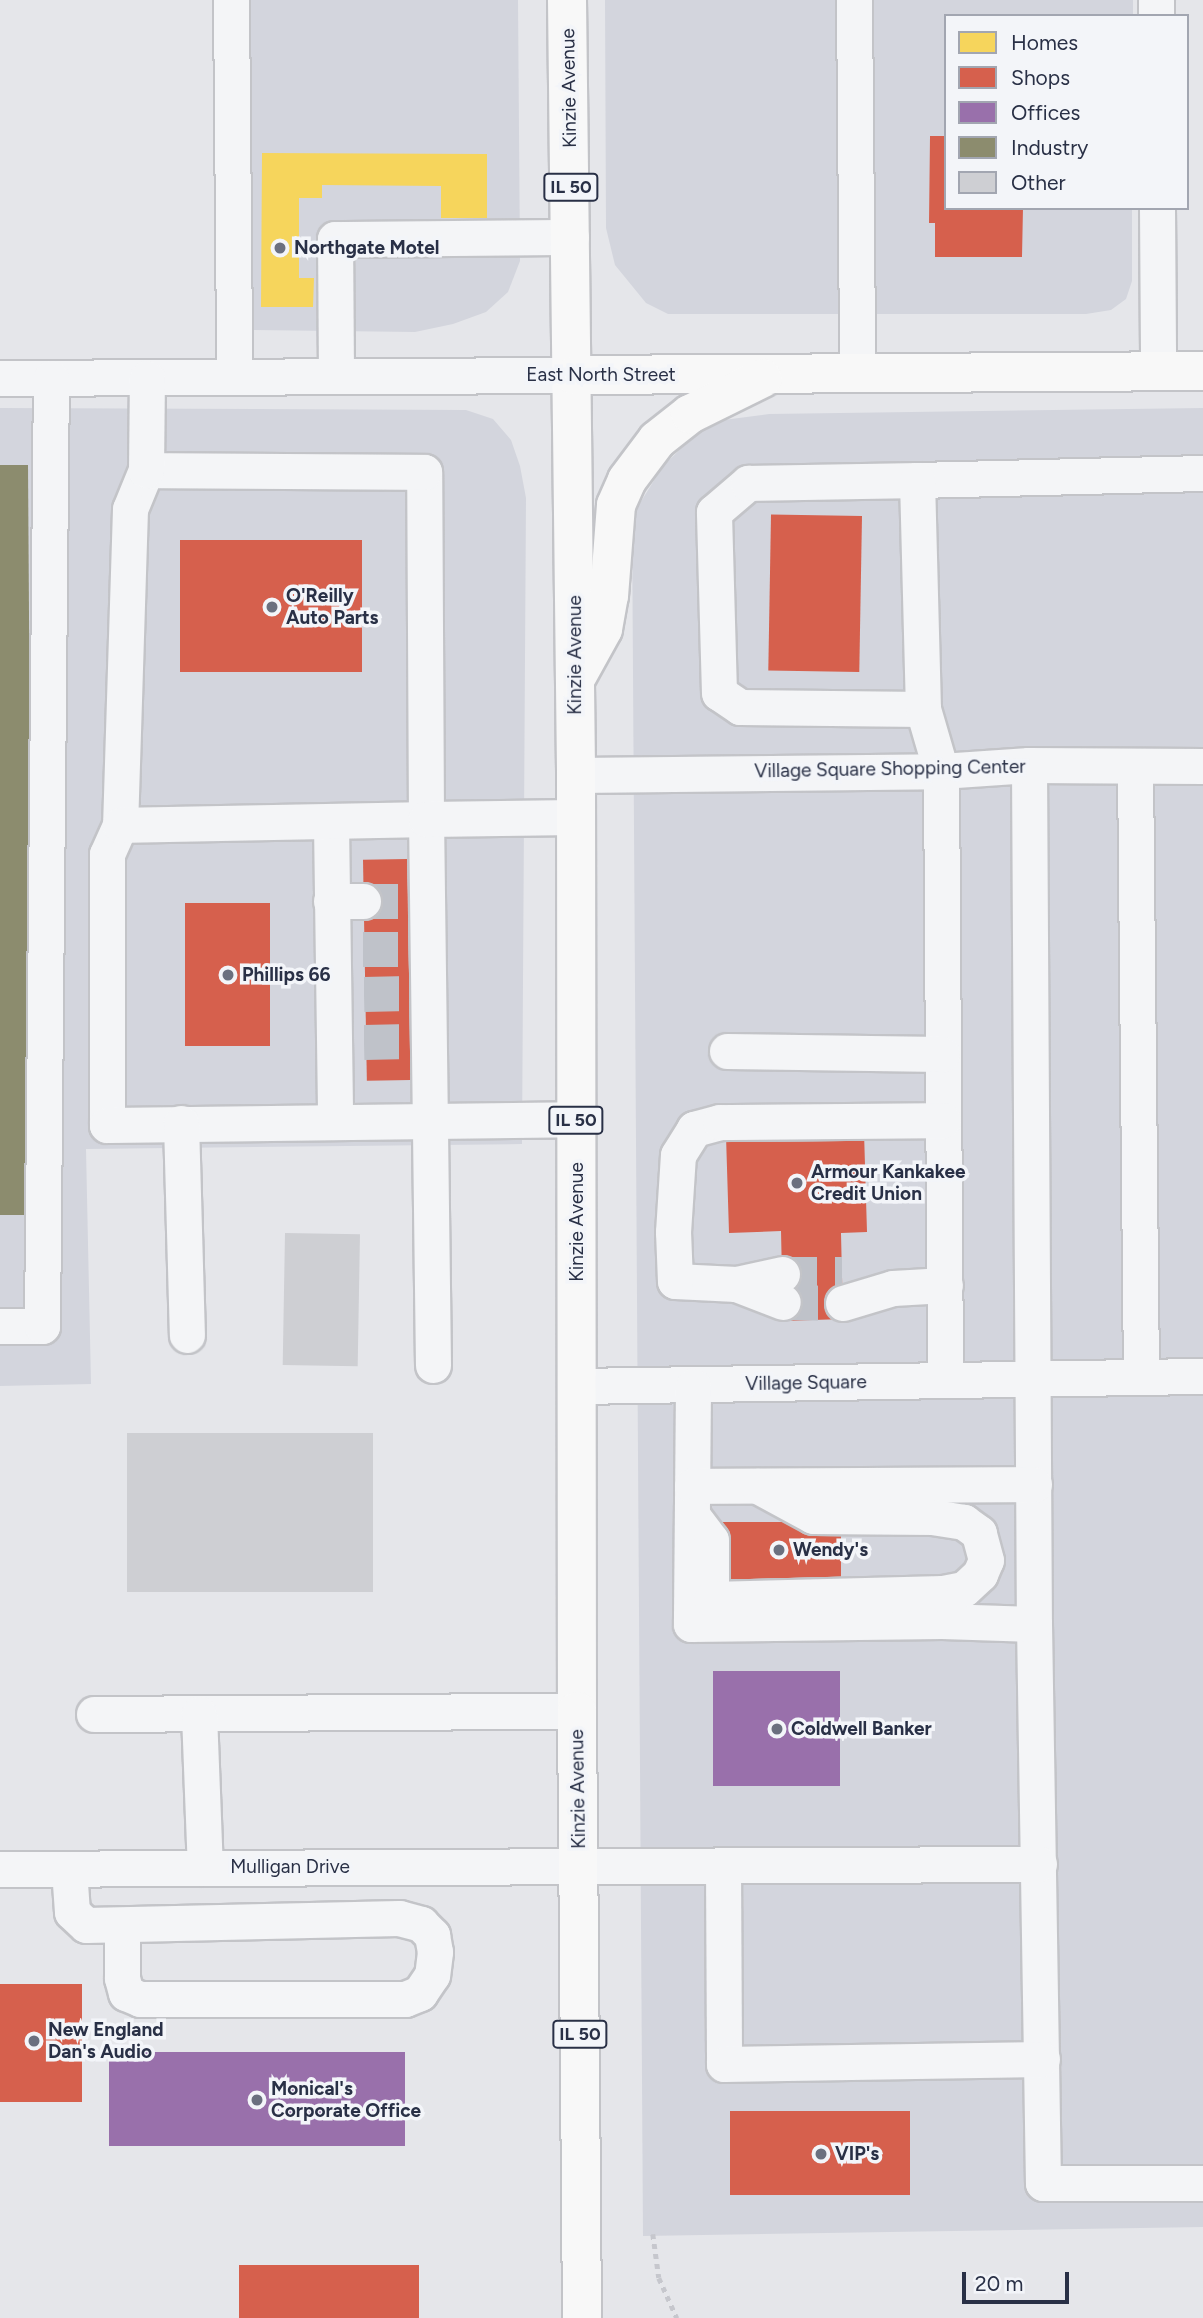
<!DOCTYPE html>
<style>
body{margin:0}
#map{position:relative;width:1203px;height:2318px;overflow:hidden;background:#e5e6ea;font-family:Figtree,sans-serif}
div>[style]{position:absolute}
[style*='--x']{left:calc(var(--x)*1px);top:calc(var(--y)*1px);width:calc(var(--w)*1px);rotate:calc(var(--a)*1deg)}
.built>*{inset:0;background:#d3d5dd}
.homes>*{inset:0;background:#f6d55c}
.shops>*{inset:0;background:#d6604d;transform-origin:0 0}
.offices>*{inset:0;background:#9970ab;transform-origin:0 0}
.industry>*{inset:0;background:#8c8c6e}
.building>*{inset:0;background:#cecfd3;transform-origin:0 0}
.minor-tunnel>*{height:35px;margin-top:-17.5px;transform-origin:0;background:repeating-linear-gradient(90deg,#bfc2c9 0 35px,transparent 0 53px)}
.path>*{height:4.5px;margin-top:-2.25px;transform-origin:0;background:repeating-linear-gradient(90deg,#c6c7cd 0 5px,transparent 0 10px)}
.roads{filter:drop-shadow(2px 0 #c3c4c8) drop-shadow(-2px 0 #c3c4c8) drop-shadow(0 2px #c3c4c8) drop-shadow(0 -2px #c3c4c8)}
.minor>*{height:35px;margin:-17.5px;padding:0 17.5px;transform-origin:17.5px;border-radius:17.5px;background:#f4f5f7}
.major>*{height:38px;margin:-19px;padding:0 19px;transform-origin:19px;border-radius:19px;background:#f8f8f8}
.dots>*{width:19px;height:19px;translate:-50% -50%;box-sizing:border-box;border:4px solid #f3f5f9;border-radius:50%}
span{translate:-50% -50%;white-space:nowrap;text-align:center;line-height:1.15;-webkit-text-stroke:7px #f3f5f9;paint-order:stroke}
.shield-label span{padding:2px 5px;background:#f3f5f9;border:2px solid;border-radius:5px;-webkit-text-stroke-width:0}
.shield-label{font-size:18px;color:#293046;font-weight:700}
.street-label{font-size:19px;color:#293046}
.poi-label{font-size:19px;color:#293046;font-weight:700}
.left{translate:0 -50%;text-align:left}
.legend{position:absolute;left:944px;top:14px;width:245px;height:196px;box-sizing:border-box;background:#f3f5f9;border:2px solid #a2a6b1;margin:0;padding:9px 12px;list-style:none;font-size:21px;color:#293046}
.legend li{display:flex;align-items:center;gap:14px;height:35px}
.legend b{width:35px;border:2px solid #a2a6b1}
.scale{position:absolute;left:962px;top:2272px;width:107px;height:32px;box-sizing:border-box;border:4px solid #293046;border-top:0;padding-left:9px;font-size:21px;line-height:24px;white-space:nowrap;color:#293046;-webkit-text-stroke:5px #f3f5f9;paint-order:stroke}
</style>
<div id="map">
<div class="built">
<div style="clip-path:polygon(248px 0,518px 0,520px 261px,508px 292px,486px 312px,453px 324px,415px 332px,248px 330px)"></div>
<div style="clip-path:polygon(605px 0,1133px 0,1133px 16px,946px 16px,946px 208px,1132px 208px,1132px 281px,1126px 299px,1111px 310px,1086px 314px,668px 314px,646px 303px,615px 265px,606px 228px)"></div>
<div style="clip-path:polygon(0 408px,466px 410px,493px 419px,511px 440px,520px 466px,526px 498px,522px 1144px,86px 1149px,91px 1384px,0 1386px)"></div>
<div style="clip-path:polygon(1203px 408px,1203px 2227px,643px 2236px,632px 516px,663px 466px,708px 422px,769px 414px)"></div>
</div>
<div class="homes">
<div style="clip-path:polygon(262px 153px,487px 154px,487px 218px,441px 218px,441px 186px,322px 185px,322px 198px,299px 198px,299px 278px,314px 278px,313px 307px,261px 307px)"></div>
</div>
<div class="shops">
<div style="clip-path:polygon(930px 136px,946px 136px,946px 208px,1023px 208px,1022px 257px,935px 257px,935px 223px,929px 223px)"></div>
<div style="left:862px;top:516px;width:156px;height:91px;rotate:91deg"></div>
<div style="left:362px;top:540px;width:132px;height:182px;rotate:90deg"></div>
<div style="left:407px;top:859px;width:221px;height:44px;rotate:89deg"></div>
<div style="left:270px;top:903px;width:143px;height:85px;rotate:90deg"></div>
<div style="clip-path:polygon(864px 1132px,867px 1232px,841px 1233px,843px 1319px,783px 1321px,781px 1231px,729px 1233px,726px 1136px)"></div>
<div style="left:717px;top:1522px;width:124px;height:57px"></div>
<div style="left:82px;top:1984px;width:118px;height:82px;rotate:90deg"></div>
<div style="left:910px;top:2111px;width:84px;height:180px;rotate:90deg"></div>
<div style="left:239px;top:2265px;width:180px;height:53px"></div>
</div>
<div class="offices">
<div style="left:840px;top:1671px;width:115px;height:127px;rotate:90deg"></div>
<div style="left:405px;top:2052px;width:94px;height:296px;rotate:90deg"></div>
</div>
<div class="industry">
<div style="clip-path:polygon(0 465px,28px 465px,33px 1215px,0 1215px)"></div>
</div>
<div class="building">
<div style="left:285px;top:1233px;width:75px;height:132px;rotate:1deg"></div>
<div style="left:373px;top:1433px;width:159px;height:246px;rotate:90deg"></div>
</div>
<div class="minor-tunnel">
<div style="--x:363;--y:901;--w:45;--a:0"></div>
<div style="--x:363;--y:949;--w:45;--a:0"></div>
<div style="--x:364;--y:994;--w:44;--a:-1.3"></div>
<div style="--x:364;--y:1042;--w:45;--a:-1.3"></div>
<div style="--x:782;--y:1274;--w:60;--a:0"></div>
<div style="--x:783;--y:1302;--w:60;--a:1"></div>
</div>
<div class="path">
<div style="--x:653;--y:2234;--w:44;--a:82.2"></div>
<div style="--x:659;--y:2278;--w:44;--a:65.8"></div>
</div>
<div class="roads">
<div class="minor">
<div style="--x:231;--y:0;--w:377;--a:89.5"></div>
<div style="--x:854;--y:0;--w:373;--a:89.5"></div>
<div style="--x:1156;--y:0;--w:16;--a:90"></div>
<div style="--x:1157;--y:208;--w:163;--a:89.6"></div>
<div style="--x:336;--y:376;--w:137;--a:-90.4"></div>
<div style="--x:335;--y:239;--w:236;--a:-0.5"></div>
<div style="--x:0;--y:378;--w:574;--a:-0.3"></div>
<div style="--x:146;--y:470;--w:42;--a:112.3"></div>
<div style="--x:130;--y:509;--w:316;--a:91.8"></div>
<div style="--x:120;--y:825;--w:32;--a:114"></div>
<div style="--x:107;--y:854;--w:271;--a:90"></div>
<div style="--x:107;--y:1125;--w:469;--a:-0.7"></div>
<div style="--x:917;--y:480;--w:286;--a:-1.4"></div>
<div style="--x:923;--y:709;--w:183;--a:-179.4"></div>
<div style="--x:740;--y:707;--w:25;--a:-146"></div>
<div style="--x:719;--y:693;--w:181;--a:-91.6"></div>
<div style="--x:714;--y:512;--w:45;--a:-40.5"></div>
<div style="--x:748;--y:483;--w:169;--a:-1"></div>
<div style="--x:917;--y:480;--w:229;--a:88.5"></div>
<div style="--x:923;--y:709;--w:65;--a:73.8"></div>
<div style="--x:941;--y:771;--w:608;--a:89.62"></div>
<div style="--x:1029;--y:765;--w:859;--a:89.67"></div>
<div style="--x:1034;--y:1624;--w:559;--a:89.08"></div>
<div style="--x:1043;--y:2183;--w:160;--a:0"></div>
<div style="--x:1135;--y:766;--w:611;--a:89.44"></div>
<div style="--x:576;--y:775;--w:365;--a:-0.6"></div>
<div style="--x:941;--y:771;--w:88;--a:-3.9"></div>
<div style="--x:1029;--y:765;--w:174;--a:0.3"></div>
<div style="--x:331;--y:823;--w:298;--a:89.2"></div>
<div style="--x:120;--y:825;--w:306;--a:-1.1"></div>
<div style="--x:426;--y:819;--w:347;--a:-90.3"></div>
<div style="--x:424;--y:472;--w:278;--a:-179.6"></div>
<div style="--x:146;--y:470;--w:92;--a:-89.4"></div>
<div style="--x:331;--y:901;--w:32;--a:0"></div>
<div style="--x:727;--y:1051;--w:215;--a:0.8"></div>
<div style="--x:181;--y:1123;--w:212;--a:88.4"></div>
<div style="--x:782;--y:1274;--w:47;--a:167.7"></div>
<div style="--x:736;--y:1284;--w:61;--a:-177.2"></div>
<div style="--x:675;--y:1281;--w:49;--a:-92.3"></div>
<div style="--x:673;--y:1232;--w:77;--a:-86.3"></div>
<div style="--x:678;--y:1155;--w:31;--a:-58"></div>
<div style="--x:694;--y:1129;--w:27;--a:-15"></div>
<div style="--x:720;--y:1122;--w:223;--a:-0.5"></div>
<div style="--x:736;--y:1284;--w:50;--a:21"></div>
<div style="--x:843;--y:1303;--w:52;--a:-16.7"></div>
<div style="--x:893;--y:1288;--w:52;--a:-3.3"></div>
<div style="--x:0;--y:1326;--w:42;--a:0"></div>
<div style="--x:42;--y:1326;--w:948;--a:-89.46"></div>
<div style="--x:433;--y:1365;--w:546;--a:-90.73"></div>
<div style="--x:426;--y:819;--w:150;--a:-0.8"></div>
<div style="--x:577;--y:1386;--w:626;--a:-0.92"></div>
<div style="--x:693;--y:1386;--w:238;--a:90.5"></div>
<div style="--x:691;--y:1624;--w:251;--a:-0.7"></div>
<div style="--x:942;--y:1621;--w:92;--a:1.9"></div>
<div style="--x:692;--y:1486;--w:342;--a:-0.3"></div>
<div style="--x:692;--y:1515;--w:31;--a:53"></div>
<div style="--x:711;--y:1540;--w:59;--a:90"></div>
<div style="--x:711;--y:1599;--w:232;--a:-1.5"></div>
<div style="--x:943;--y:1593;--w:21;--a:-11"></div>
<div style="--x:964;--y:1589;--w:22;--a:-43"></div>
<div style="--x:980;--y:1574;--w:15;--a:-67"></div>
<div style="--x:986;--y:1560;--w:28;--a:-105"></div>
<div style="--x:979;--y:1533;--w:19;--a:-144"></div>
<div style="--x:964;--y:1522;--w:31;--a:-171"></div>
<div style="--x:933;--y:1517;--w:120;--a:-179.5"></div>
<div style="--x:813;--y:1516;--w:63;--a:-151.4"></div>
<div style="--x:94;--y:1714;--w:483;--a:-0.4"></div>
<div style="--x:199;--y:1714;--w:154;--a:87.8"></div>
<div style="--x:723;--y:1865;--w:199;--a:89.7"></div>
<div style="--x:724;--y:2064;--w:318;--a:-0.9"></div>
<div style="--x:0;--y:1869;--w:1039;--a:-0.28"></div>
<div style="--x:69;--y:1869;--w:43;--a:86"></div>
<div style="--x:72;--y:1912;--w:19;--a:43"></div>
<div style="--x:86;--y:1925;--w:313;--a:-1.3"></div>
<div style="--x:399;--y:1918;--w:23;--a:15"></div>
<div style="--x:421;--y:1924;--w:16;--a:45"></div>
<div style="--x:432;--y:1935;--w:17;--a:80"></div>
<div style="--x:435;--y:1952;--w:23;--a:97"></div>
<div style="--x:432;--y:1975;--w:22;--a:124"></div>
<div style="--x:420;--y:1993;--w:16;--a:158"></div>
<div style="--x:405;--y:1999;--w:265;--a:180"></div>
<div style="--x:140;--y:1999;--w:15;--a:-157"></div>
<div style="--x:126;--y:1993;--w:16;--a:-105"></div>
<div style="--x:122;--y:1978;--w:53;--a:-90"></div>
</div>
<div class="major">
<div style="--x:567;--y:0;--w:775;--a:89.33"></div>
<div style="--x:576;--y:775;--w:936;--a:89.94"></div>
<div style="--x:577;--y:1711;--w:607;--a:89.53"></div>
<div style="--x:574;--y:375;--w:629;--a:-0.36"></div>
<div style="--x:576;--y:678;--w:56;--a:-61.1"></div>
<div style="--x:603;--y:629;--w:34;--a:-80"></div>
<div style="--x:609;--y:596;--w:91;--a:-85.6"></div>
<div style="--x:616;--y:505;--w:27;--a:-66"></div>
<div style="--x:627;--y:480;--w:50;--a:-53.1"></div>
<div style="--x:657;--y:440;--w:42;--a:-38.2"></div>
<div style="--x:690;--y:414;--w:81;--a:-26.3"></div>
</div>
</div>
<div class="dots">
<div style="left:280px;top:248px;background:#6b707f"></div>
<div style="left:272px;top:607px;background:#6b707f"></div>
<div style="left:228px;top:975px;background:#6b707f"></div>
<div style="left:797px;top:1183px;background:#6b707f"></div>
<div style="left:779px;top:1550px;background:#6b707f"></div>
<div style="left:777px;top:1729px;background:#6b707f"></div>
<div style="left:34px;top:2041px;background:#6b707f"></div>
<div style="left:257px;top:2100px;background:#6b707f"></div>
<div style="left:821px;top:2154px;background:#6b707f"></div>
</div>
<div class="shield-label">
<span style="left:571px;top:187px">IL 50</span>
<span style="left:576px;top:1120px">IL 50</span>
<span style="left:580px;top:2034px">IL 50</span>
</div>
<div class="street-label">
<span style="left:569px;top:88px;rotate:-91deg">Kinzie Avenue</span>
<span style="left:601px;top:375px">East North Street</span>
<span style="left:575px;top:655px;rotate:-90deg">Kinzie Avenue</span>
<span style="left:890px;top:769px;rotate:-1deg">Village Square Shopping Center</span>
<span style="left:577px;top:1222px;rotate:-90deg">Kinzie Avenue</span>
<span style="left:806px;top:1383px;rotate:-1deg">Village Square</span>
<span style="left:578px;top:1789px;rotate:-91deg">Kinzie Avenue</span>
<span style="left:290px;top:1867px">Mulligan Drive</span>
</div>
<div class="poi-label">
<span class="left" style="left:294px;top:248px">Northgate Motel</span>
<span class="left" style="left:286px;top:607px">O'Reilly<br>Auto Parts</span>
<span class="left" style="left:242px;top:975px">Phillips 66</span>
<span class="left" style="left:811px;top:1183px">Armour Kankakee<br>Credit Union</span>
<span class="left" style="left:793px;top:1550px">Wendy's</span>
<span class="left" style="left:791px;top:1729px">Coldwell Banker</span>
<span class="left" style="left:48px;top:2041px">New England<br>Dan's Audio</span>
<span class="left" style="left:271px;top:2100px">Monical's<br>Corporate Office</span>
<span class="left" style="left:835px;top:2154px">VIP's</span>
</div>
<ul class="legend">
<li><b style="height:19px;background:#f6d55c"></b>Homes</li>
<li><b style="height:19px;background:#d6604d"></b>Shops</li>
<li><b style="height:19px;background:#9970ab"></b>Offices</li>
<li><b style="height:19px;background:#8c8c6e"></b>Industry</li>
<li><b style="height:19px;background:#cecfd3"></b>Other</li>
</ul>
<div class="scale">20 m</div>
</div>
